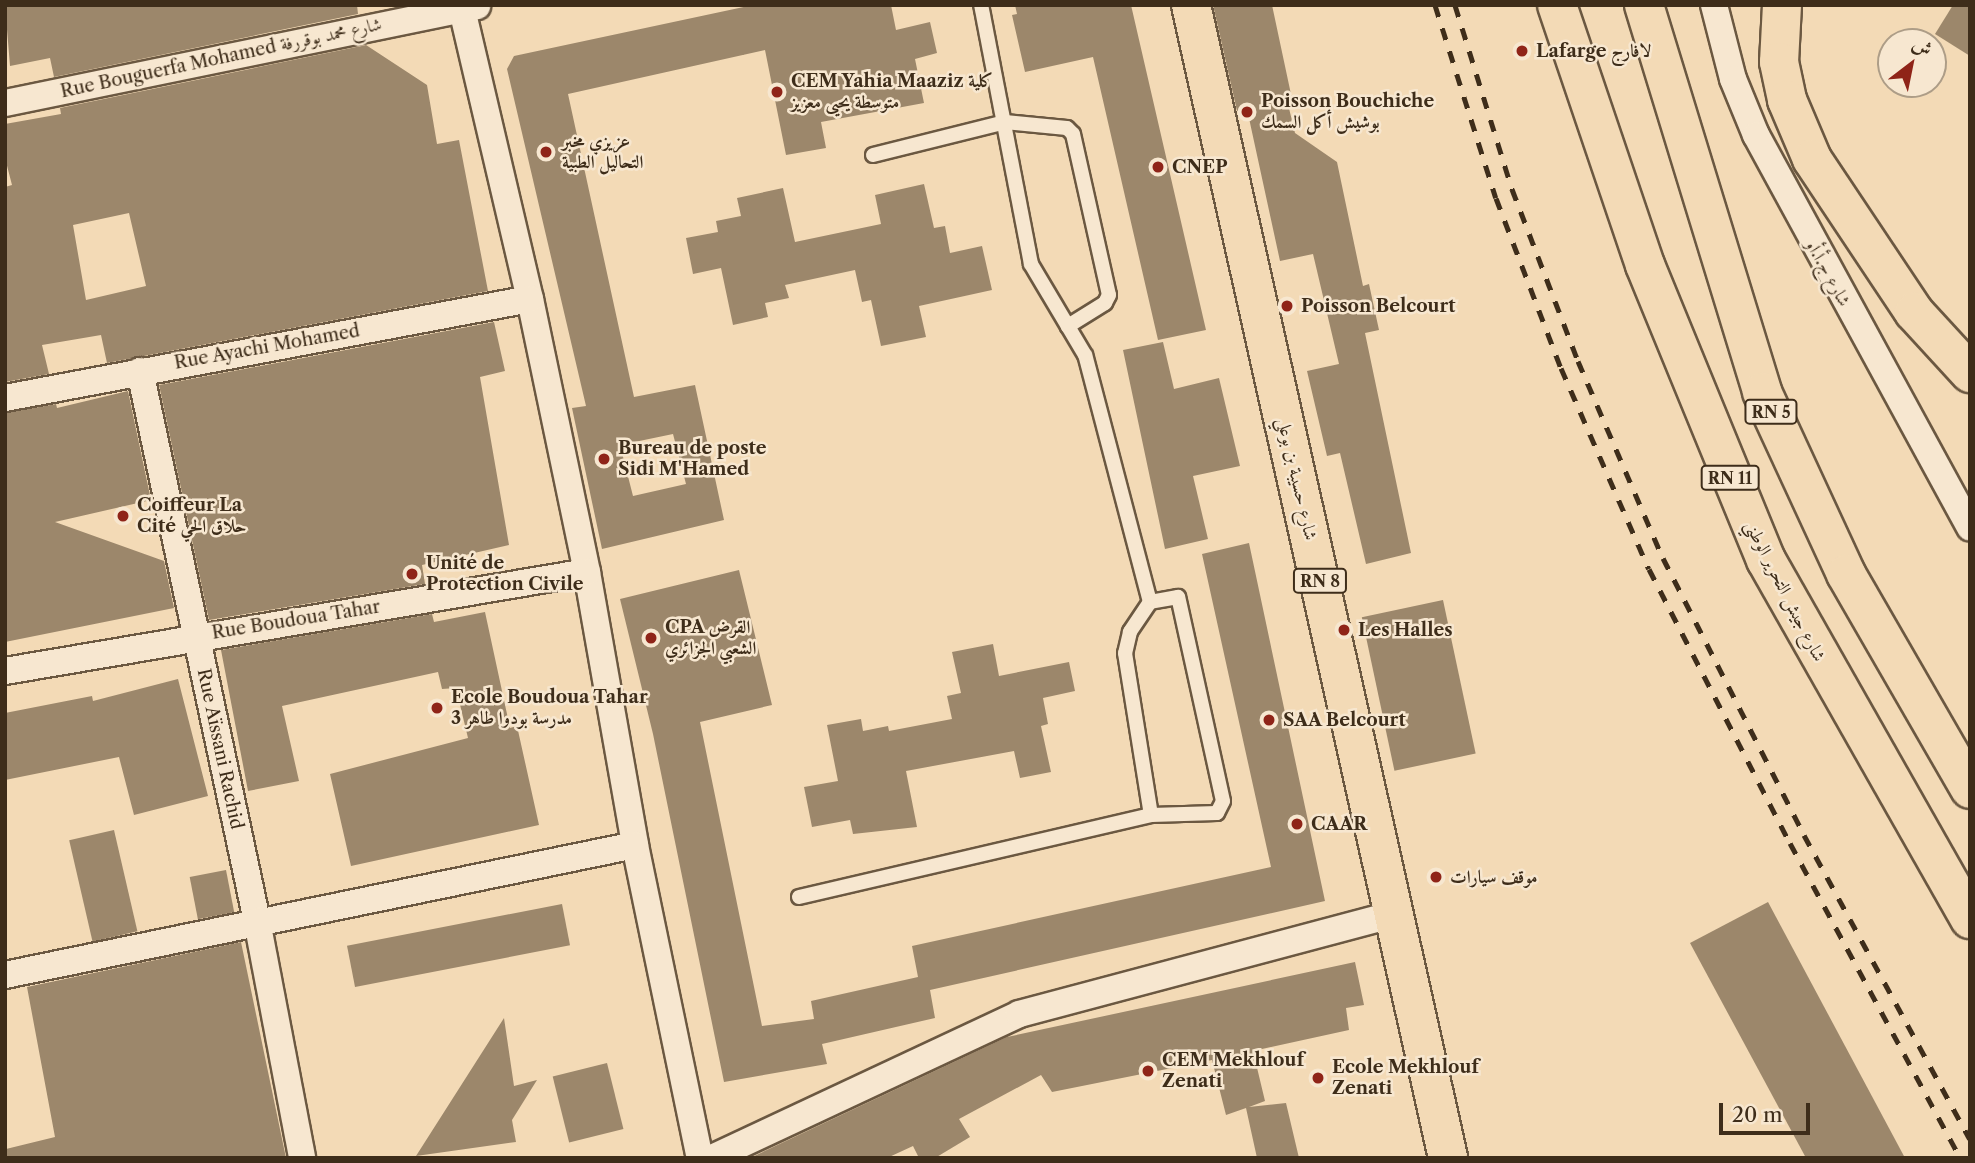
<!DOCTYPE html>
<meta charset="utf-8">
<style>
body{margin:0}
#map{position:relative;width:1975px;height:1163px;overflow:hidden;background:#f3dab6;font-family:"Libre Caslon Text",Amiri,serif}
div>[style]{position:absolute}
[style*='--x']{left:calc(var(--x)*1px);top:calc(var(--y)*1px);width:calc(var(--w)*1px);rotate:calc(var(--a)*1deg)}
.building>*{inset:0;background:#9c876b;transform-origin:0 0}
.roads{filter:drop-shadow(2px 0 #6b5841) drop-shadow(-2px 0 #6b5841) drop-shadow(0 2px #6b5841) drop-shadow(0 -2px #6b5841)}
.service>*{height:14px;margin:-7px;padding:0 7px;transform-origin:7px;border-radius:7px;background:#f7e7d0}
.minor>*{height:26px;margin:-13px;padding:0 13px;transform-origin:13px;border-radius:13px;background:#f7e7d0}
.primary>*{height:38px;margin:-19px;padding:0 19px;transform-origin:19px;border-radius:19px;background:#f3dab6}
.motorway>*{height:38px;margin:-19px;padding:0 19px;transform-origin:19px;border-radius:19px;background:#f3dab6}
.rail>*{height:5px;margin-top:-2.5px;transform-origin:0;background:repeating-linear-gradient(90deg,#3e2d1a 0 12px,transparent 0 24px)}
.dots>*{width:19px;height:19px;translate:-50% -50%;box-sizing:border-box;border:4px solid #f7e7d0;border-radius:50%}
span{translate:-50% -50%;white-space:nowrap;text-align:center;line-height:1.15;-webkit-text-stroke:5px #f7e7d0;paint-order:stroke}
.shield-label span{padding:2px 5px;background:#f7e7d0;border:2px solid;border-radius:5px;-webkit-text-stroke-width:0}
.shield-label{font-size:16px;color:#3e2d1a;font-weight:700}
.poi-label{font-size:18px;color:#3e2d1a;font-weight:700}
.left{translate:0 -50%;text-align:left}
.street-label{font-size:18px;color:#3e2d1a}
.frame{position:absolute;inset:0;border:7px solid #3e2d1a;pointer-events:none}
.north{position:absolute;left:1877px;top:28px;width:70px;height:70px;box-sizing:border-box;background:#f7e7d0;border:2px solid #ad9d87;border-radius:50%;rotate:32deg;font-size:19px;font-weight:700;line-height:28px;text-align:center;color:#3e2d1a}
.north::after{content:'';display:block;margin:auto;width:24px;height:32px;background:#8f2418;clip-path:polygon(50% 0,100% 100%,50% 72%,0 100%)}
.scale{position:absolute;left:1719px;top:1103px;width:91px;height:32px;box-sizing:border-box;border:4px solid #3e2d1a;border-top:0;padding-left:9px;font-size:21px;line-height:24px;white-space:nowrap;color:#3e2d1a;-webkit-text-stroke:5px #f7e7d0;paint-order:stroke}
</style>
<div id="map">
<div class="building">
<div style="clip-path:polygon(5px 5px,357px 5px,358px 14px,54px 77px,50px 58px,10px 66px)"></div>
<div style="clip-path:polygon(evenodd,753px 5px,891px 5px,896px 30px,930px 22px,937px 53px,915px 59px,924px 103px,821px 122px,826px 148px,786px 155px,765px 50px,568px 94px,634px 397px,695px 385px,724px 520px,602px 549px,572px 408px,586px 406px,507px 69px,514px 56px,753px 5px,673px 434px,686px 484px,633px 496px,620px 445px,673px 434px)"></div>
<div style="clip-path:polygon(1015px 5px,1131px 5px,1206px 330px,1158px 340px,1093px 57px,1025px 72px,1012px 15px,1017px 14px)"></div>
<div style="clip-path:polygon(1213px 5px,1272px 5px,1292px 99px,1287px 100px,1295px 133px,1337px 162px,1363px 286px,1369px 284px,1379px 330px,1365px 333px,1411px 553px,1366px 564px,1340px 453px,1327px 456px,1307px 371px,1339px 364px,1313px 254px,1280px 261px,1247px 109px,1237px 111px)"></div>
<div style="clip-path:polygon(1953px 5px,1970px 5px,1970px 56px,1935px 34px)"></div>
<div style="clip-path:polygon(evenodd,366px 45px,427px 85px,437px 144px,459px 140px,488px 291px,107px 363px,101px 335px,42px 345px,49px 374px,5px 382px,5px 187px,12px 185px,5px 158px,5px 124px,61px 114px,60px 108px,366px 45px,129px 213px,146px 286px,86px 300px,73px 225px,129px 213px)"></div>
<div style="clip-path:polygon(924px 184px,934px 228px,945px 226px,950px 253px,982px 246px,992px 290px,919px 306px,926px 337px,881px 346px,871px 300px,862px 302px,855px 270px,785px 285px,789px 298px,765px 303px,768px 317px,733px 325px,721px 268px,693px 274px,686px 238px,718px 232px,716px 221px,741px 216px,737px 198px,783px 188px,795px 242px,881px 224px,875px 195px)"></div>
<div style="clip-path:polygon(494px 322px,505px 371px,480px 377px,509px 545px,422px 565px,425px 584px,209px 620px,159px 385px)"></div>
<div style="clip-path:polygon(1163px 342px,1174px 389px,1219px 378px,1240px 466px,1193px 476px,1208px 539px,1165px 549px,1123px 350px)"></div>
<div style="clip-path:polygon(128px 391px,151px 500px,55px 522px,164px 561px,174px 608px,5px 642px,5px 413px,56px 404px,57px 408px)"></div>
<div style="clip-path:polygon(1249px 543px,1325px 901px,930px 990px,935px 1018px,822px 1044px,827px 1064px,724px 1082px,653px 734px,620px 599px,739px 570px,772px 705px,700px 722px,762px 1026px,814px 1019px,811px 1001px,918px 977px,912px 946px,1271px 867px,1202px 554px)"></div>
<div style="left:1443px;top:600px;width:157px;height:83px;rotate:78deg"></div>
<div style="clip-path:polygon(485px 612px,510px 728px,517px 726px,539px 825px,351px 866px,330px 774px,468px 738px,456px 688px,442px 689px,438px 672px,282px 706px,299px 781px,248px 791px,221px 650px,432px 614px,434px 622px)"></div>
<div style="clip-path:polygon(993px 644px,999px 676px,1069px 662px,1075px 691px,1043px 698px,1048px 724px,1041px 726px,1051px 772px,1020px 778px,1014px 751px,906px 771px,917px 827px,853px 834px,850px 820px,812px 827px,804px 787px,838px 781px,827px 725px,861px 719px,863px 731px,888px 726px,889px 731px,952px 719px,947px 696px,961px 693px,952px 652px)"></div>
<div style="clip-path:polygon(178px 679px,208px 796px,134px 815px,119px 757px,5px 780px,5px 713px,92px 696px,93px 701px)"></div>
<div style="left:114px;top:830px;width:104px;height:46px;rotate:77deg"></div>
<div style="left:226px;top:870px;width:43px;height:37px;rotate:79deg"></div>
<div style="clip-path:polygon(1768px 902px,1905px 1158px,1806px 1158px,1690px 943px)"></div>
<div style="left:562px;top:904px;width:42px;height:219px;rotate:79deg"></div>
<div style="clip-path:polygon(241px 942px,286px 1158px,7px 1158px,6px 1149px,55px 1137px,27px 987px)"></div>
<div style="clip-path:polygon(1355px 962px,1364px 1005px,1346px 1008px,1349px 1030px,1253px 1051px,1265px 1101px,1249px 1107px,1286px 1103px,1299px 1158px,1257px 1158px,1246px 1108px,1226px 1115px,1212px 1060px,1052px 1092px,1041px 1075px,959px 1119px,970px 1137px,935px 1158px,919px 1158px,913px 1146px,887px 1158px,750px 1158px,1007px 1037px)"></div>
<div style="clip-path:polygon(504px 1018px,514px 1086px,537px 1080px,512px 1120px,516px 1142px,416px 1156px)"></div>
<div style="left:607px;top:1063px;width:68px;height:56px;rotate:76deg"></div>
</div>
<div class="roads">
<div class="service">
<div style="--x:873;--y:155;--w:136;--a:-14"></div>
<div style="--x:1005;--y:122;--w:62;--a:5.5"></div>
<div style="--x:1067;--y:128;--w:8;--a:45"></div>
<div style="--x:1073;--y:134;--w:165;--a:77.4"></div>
<div style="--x:1109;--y:295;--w:9;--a:117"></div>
<div style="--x:1105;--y:303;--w:44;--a:148.1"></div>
<div style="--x:1150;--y:602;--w:36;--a:124"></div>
<div style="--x:1130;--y:632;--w:22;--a:103"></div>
<div style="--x:1125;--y:653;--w:164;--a:80.9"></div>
<div style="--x:799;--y:897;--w:361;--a:-13.1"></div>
<div style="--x:1151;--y:815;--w:66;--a:-1.7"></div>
<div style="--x:1217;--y:813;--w:13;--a:-63"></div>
<div style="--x:1223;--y:801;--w:209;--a:-102.4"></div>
<div style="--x:1178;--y:597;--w:28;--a:170"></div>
<div style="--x:1150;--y:602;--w:255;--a:-104.7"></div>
<div style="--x:1085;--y:355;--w:106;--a:-120.7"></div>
<div style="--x:1031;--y:264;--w:264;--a:-100.9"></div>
</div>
<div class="minor">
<div style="--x:461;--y:5;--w:302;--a:76.8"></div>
<div style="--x:530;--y:299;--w:279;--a:78.2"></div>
<div style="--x:587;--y:572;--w:277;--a:80"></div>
<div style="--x:635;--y:845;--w:320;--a:78.3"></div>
<div style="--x:1714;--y:5;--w:76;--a:75.6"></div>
<div style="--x:1733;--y:79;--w:61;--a:67.7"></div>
<div style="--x:1756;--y:135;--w:447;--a:61.4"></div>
<div style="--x:5;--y:103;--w:482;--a:-11.6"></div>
<div style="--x:140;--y:371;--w:562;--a:77.99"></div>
<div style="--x:257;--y:921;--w:241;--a:79.2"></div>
<div style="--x:5;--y:398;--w:534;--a:-10.68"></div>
<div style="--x:5;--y:671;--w:590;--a:-9.65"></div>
<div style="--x:5;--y:975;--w:643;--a:-11.66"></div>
<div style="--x:712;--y:1158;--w:339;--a:-25.1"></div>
<div style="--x:1019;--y:1014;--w:388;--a:-14.9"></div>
</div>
<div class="primary">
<div style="--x:1191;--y:5;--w:1181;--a:77.43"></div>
</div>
<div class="motorway">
<div style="--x:1557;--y:5;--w:274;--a:71.3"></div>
<div style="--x:1645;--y:265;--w:319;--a:67.7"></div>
<div style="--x:1766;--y:560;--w:413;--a:60.4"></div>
<div style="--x:1644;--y:5;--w:405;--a:73"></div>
<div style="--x:1762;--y:392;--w:200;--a:65.2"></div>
<div style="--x:1846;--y:574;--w:248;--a:60"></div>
<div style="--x:1782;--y:5;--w:57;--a:93"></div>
<div style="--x:1779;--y:62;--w:39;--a:78"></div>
<div style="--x:1787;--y:100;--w:64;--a:67"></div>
<div style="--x:1812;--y:159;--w:184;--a:56.3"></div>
<div style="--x:1914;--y:312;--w:83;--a:47.4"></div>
</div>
</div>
<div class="rail">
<div style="--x:1435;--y:5;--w:202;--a:72.5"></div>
<div style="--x:1496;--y:198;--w:182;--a:69.1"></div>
<div style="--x:1561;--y:368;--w:219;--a:66.4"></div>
<div style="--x:1649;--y:569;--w:308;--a:62.8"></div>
<div style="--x:1790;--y:843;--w:358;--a:61.6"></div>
<div style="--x:1455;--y:5;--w:193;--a:72.8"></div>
<div style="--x:1512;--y:189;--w:184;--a:69"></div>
<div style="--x:1578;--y:361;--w:215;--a:66.7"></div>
<div style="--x:1663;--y:558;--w:311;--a:63"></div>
<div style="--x:1804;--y:835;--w:346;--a:61.4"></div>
</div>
<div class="dots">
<div style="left:1522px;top:51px;background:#8f2418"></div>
<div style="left:777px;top:92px;background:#8f2418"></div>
<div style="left:1247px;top:112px;background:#8f2418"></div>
<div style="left:546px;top:152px;background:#8f2418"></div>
<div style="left:1158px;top:167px;background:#8f2418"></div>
<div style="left:1287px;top:306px;background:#8f2418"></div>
<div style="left:604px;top:459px;background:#8f2418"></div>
<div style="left:123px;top:516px;background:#8f2418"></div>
<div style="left:412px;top:574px;background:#8f2418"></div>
<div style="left:1344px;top:630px;background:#8f2418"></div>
<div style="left:651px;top:638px;background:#8f2418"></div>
<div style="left:437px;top:708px;background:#8f2418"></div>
<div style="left:1269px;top:720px;background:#8f2418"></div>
<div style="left:1297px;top:824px;background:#8f2418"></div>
<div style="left:1436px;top:877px;background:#8f2418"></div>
<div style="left:1148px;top:1071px;background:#8f2418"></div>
<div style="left:1318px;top:1078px;background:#8f2418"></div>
</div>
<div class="shield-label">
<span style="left:1771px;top:412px">RN 5</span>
<span style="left:1730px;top:478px">RN 11</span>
<span style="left:1320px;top:581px">RN 8</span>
</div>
<div class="poi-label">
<span class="left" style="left:1536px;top:51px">Lafarge لافارج</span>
<span class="left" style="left:791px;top:92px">CEM Yahia Maaziz كلية<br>متوسطة يحيى معزيز</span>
<span class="left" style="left:1261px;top:112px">Poisson Bouchiche<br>بوشيش أكل السمك</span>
<span class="left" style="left:562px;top:152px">عزيزي مخبر<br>التحاليل الطبية</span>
<span class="left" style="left:1172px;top:167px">CNEP</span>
<span class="left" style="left:1301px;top:306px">Poisson Belcourt</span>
<span class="left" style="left:618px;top:459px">Bureau de poste<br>Sidi M'Hamed</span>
<span class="left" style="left:137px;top:516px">Coiffeur La<br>Cité حلاق الحي</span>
<span class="left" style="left:426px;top:574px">Unité de<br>Protection Civile</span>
<span class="left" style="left:665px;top:638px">CPA القرض<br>الشعبي الجزائري</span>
<span class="left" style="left:1358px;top:630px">Les Halles</span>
<span class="left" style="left:451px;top:708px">Ecole Boudoua Tahar<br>3 مدرسة بودوا طاهر</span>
<span class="left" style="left:1283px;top:720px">SAA Belcourt</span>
<span class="left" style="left:1311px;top:824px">CAAR</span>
<span class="left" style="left:1450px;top:877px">موقف سيارات</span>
<span class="left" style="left:1162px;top:1071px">CEM Mekhlouf<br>Zenati</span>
<span class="left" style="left:1332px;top:1078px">Ecole Mekhlouf<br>Zenati</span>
</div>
<div class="street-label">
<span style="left:221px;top:58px;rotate:-12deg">Rue Bouguerfa Mohamed شارع محمد بوقررفة</span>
<span style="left:1828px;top:273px;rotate:61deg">شارع ج.أ.أو</span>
<span style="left:267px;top:347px;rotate:-10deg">Rue Ayachi Mohamed</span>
<span style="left:1297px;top:479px;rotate:77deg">شارع حسيبة بن بوعلي</span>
<span style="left:1785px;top:591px;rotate:63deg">شارع جيش التحرير الوطني</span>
<span style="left:296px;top:620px;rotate:-9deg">Rue Boudoua Tahar</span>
<span style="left:220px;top:749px;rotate:78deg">Rue Aïssani Rachid</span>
</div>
<div class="frame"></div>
<div class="north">ش</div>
<div class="scale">20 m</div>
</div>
